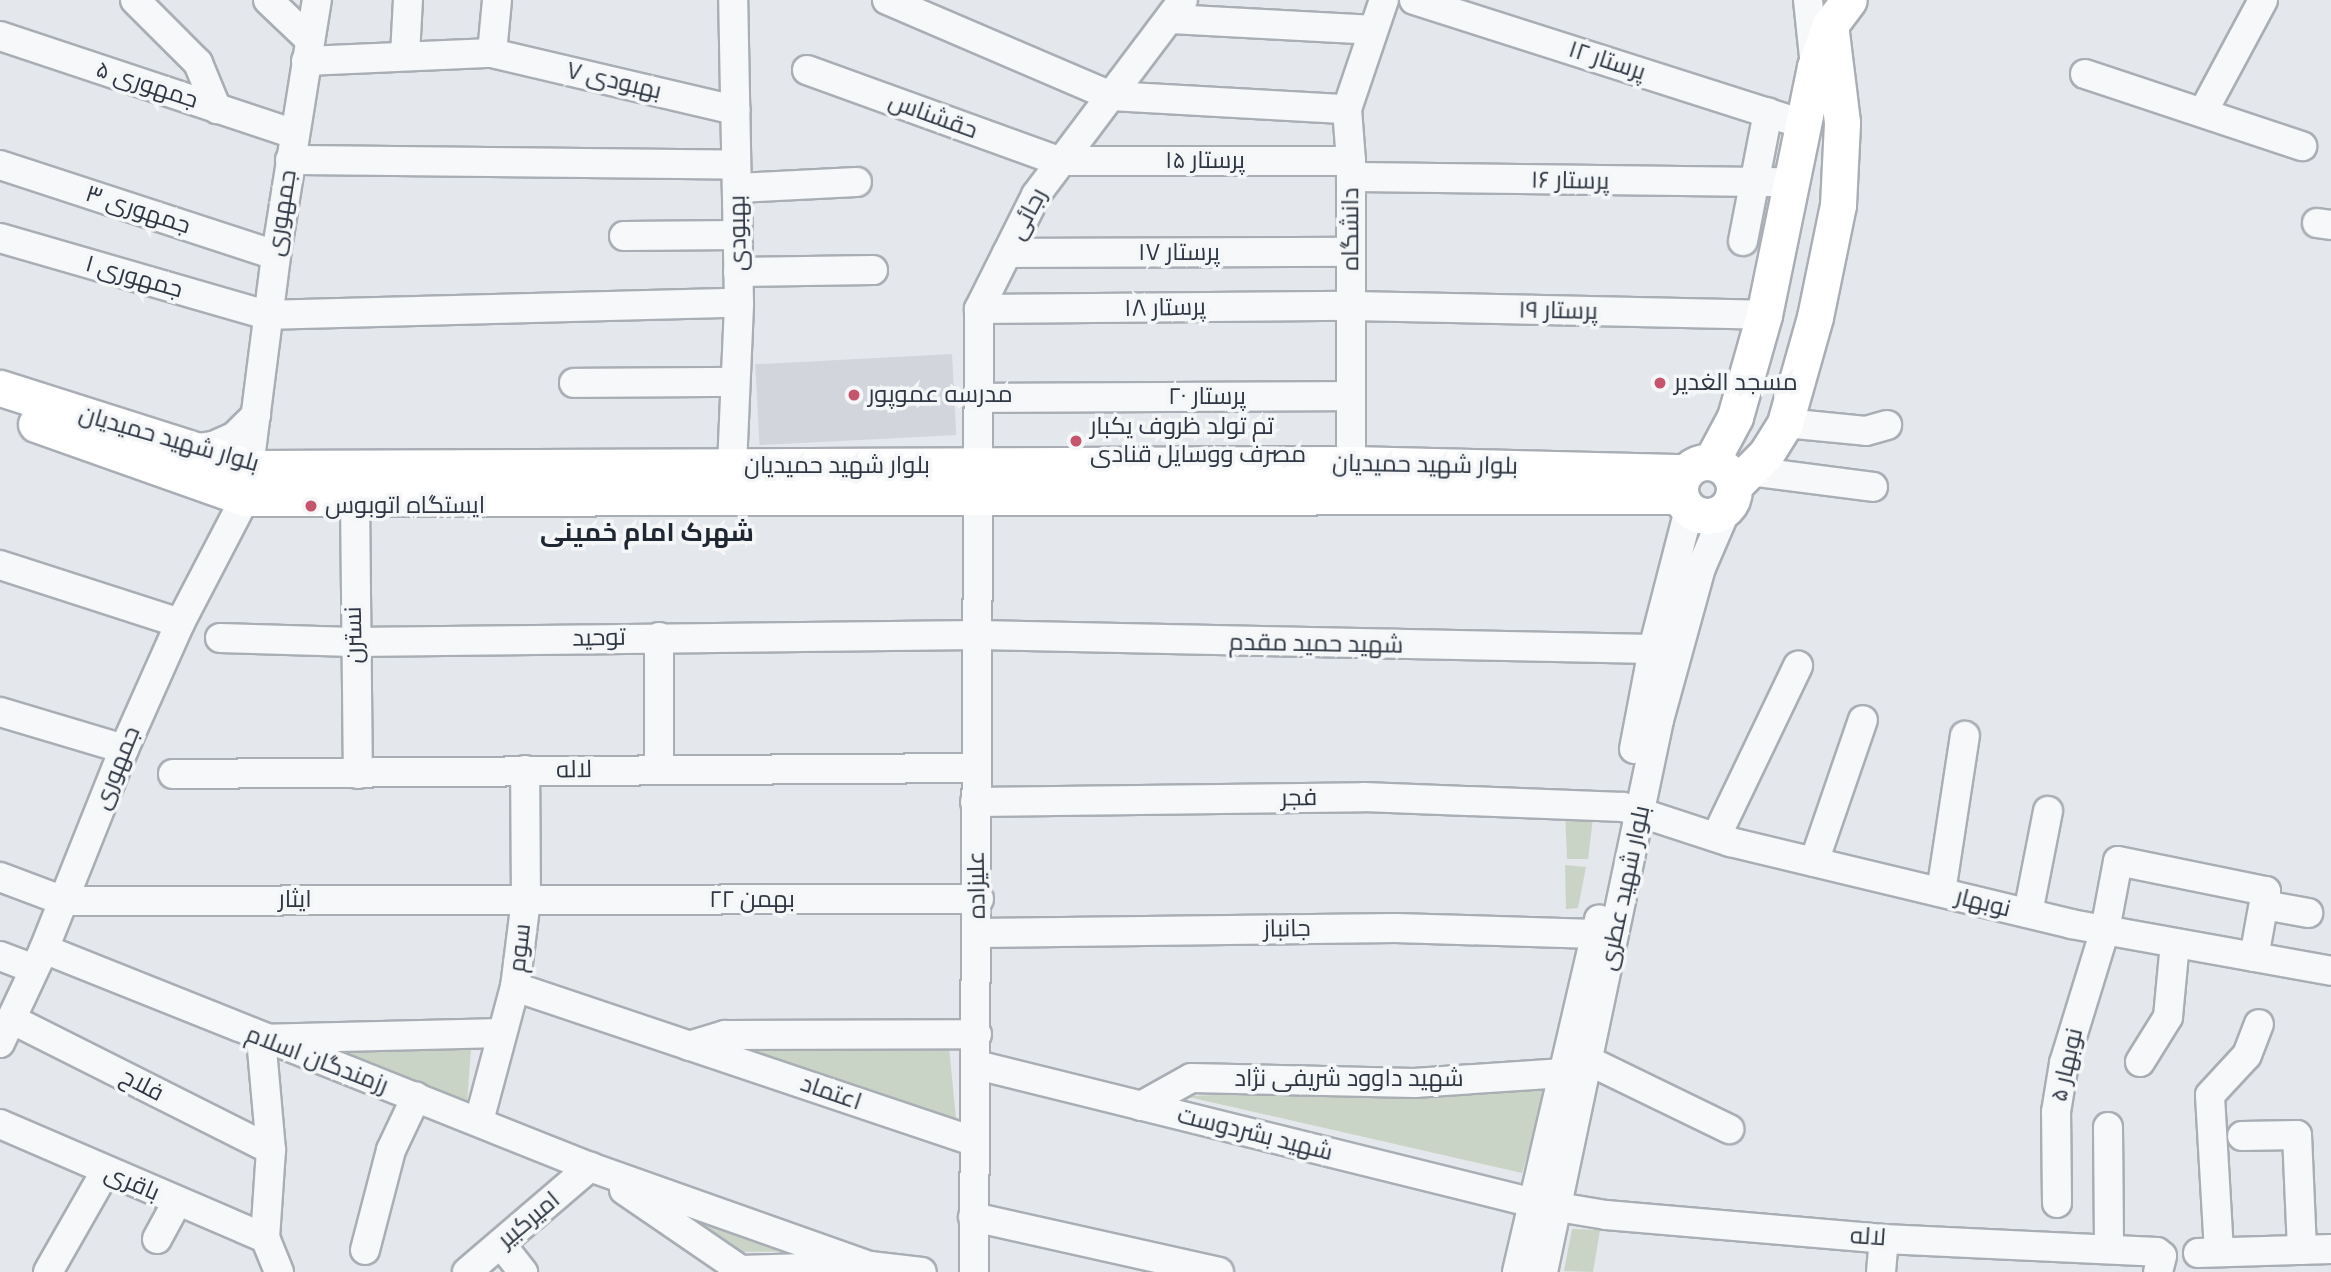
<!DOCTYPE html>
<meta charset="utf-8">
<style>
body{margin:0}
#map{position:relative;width:2331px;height:1272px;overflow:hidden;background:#e4e7eb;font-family:"Roboto Condensed",Cairo,sans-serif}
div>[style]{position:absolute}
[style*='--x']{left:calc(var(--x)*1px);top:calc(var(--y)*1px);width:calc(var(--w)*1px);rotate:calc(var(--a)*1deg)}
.built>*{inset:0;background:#d2d6dc;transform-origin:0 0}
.green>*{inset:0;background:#cad4c6}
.roads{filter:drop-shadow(2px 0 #a9aeb5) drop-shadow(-2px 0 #a9aeb5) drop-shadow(0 2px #a9aeb5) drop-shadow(0 -2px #a9aeb5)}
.minor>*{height:28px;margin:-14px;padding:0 14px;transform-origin:14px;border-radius:14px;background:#f6f8f9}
.major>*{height:35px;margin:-17.5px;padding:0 17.5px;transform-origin:17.5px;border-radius:17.5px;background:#fff}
.major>.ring{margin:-17.5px;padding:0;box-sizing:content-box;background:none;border:35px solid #fff;border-radius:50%}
.dots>*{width:19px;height:19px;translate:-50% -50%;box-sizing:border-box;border:4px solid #f4f6f8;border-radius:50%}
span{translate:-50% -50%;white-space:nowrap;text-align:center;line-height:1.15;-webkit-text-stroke:7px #f4f6f8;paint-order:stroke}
.street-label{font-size:24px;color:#2d3642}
.poi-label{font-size:24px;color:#2d3642}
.left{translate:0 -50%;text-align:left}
.neighbourhood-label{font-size:26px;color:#1f2733;font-weight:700}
</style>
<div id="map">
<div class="built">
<div style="left:952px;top:354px;width:81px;height:197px;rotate:87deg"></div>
</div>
<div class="green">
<div style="clip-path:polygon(1565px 809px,1594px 810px,1588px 859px,1567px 859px)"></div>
<div style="clip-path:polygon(1565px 865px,1586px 867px,1578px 908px,1566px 909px)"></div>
<div style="clip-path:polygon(729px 1042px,949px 1047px,956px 1119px)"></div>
<div style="clip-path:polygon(471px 1048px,467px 1104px,334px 1050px)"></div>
<div style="clip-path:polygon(1548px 1085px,1522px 1173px,1184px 1096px)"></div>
<div style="clip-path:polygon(644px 1192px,819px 1251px,729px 1252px)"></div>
<div style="clip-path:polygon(1572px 1229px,1600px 1230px,1593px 1272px,1564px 1271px)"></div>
</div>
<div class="roads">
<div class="minor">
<div style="--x:135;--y:0;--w:89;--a:45"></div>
<div style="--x:198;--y:63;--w:50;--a:67.6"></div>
<div style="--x:268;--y:0;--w:57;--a:43.6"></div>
<div style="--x:887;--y:0;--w:244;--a:23.2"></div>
<div style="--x:1111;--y:96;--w:236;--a:3.2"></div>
<div style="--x:1414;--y:0;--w:405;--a:17.7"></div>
<div style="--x:1808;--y:0;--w:67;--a:84"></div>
<div style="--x:1171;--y:19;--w:200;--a:3.1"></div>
<div style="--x:0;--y:36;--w:310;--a:18.4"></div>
<div style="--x:492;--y:53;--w:53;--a:-84.6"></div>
<div style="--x:405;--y:55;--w:55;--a:-86.9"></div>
<div style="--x:306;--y:61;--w:186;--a:-2.5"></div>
<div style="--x:492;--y:53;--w:250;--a:13.2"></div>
<div style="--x:807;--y:70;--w:268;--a:19.9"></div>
<div style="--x:1059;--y:161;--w:292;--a:0"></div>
<div style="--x:2085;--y:74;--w:229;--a:18.4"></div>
<div style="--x:2203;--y:112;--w:127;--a:-61.8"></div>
<div style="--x:290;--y:160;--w:446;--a:0.6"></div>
<div style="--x:0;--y:165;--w:290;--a:18.1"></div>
<div style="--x:1351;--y:177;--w:438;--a:0.7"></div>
<div style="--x:737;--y:188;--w:120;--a:-2.9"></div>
<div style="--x:2317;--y:223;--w:14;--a:8"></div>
<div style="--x:624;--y:236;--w:114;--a:-0.5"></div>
<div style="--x:0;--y:238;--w:278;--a:16.1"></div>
<div style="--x:267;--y:315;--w:472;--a:-1.5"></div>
<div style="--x:1743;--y:241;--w:131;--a:-79"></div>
<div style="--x:1007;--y:253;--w:344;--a:-0.2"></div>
<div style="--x:738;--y:272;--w:135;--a:-0.8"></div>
<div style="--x:979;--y:309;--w:372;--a:-0.5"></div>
<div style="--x:1351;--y:306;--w:413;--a:1.2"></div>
<div style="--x:574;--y:383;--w:160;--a:-0.4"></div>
<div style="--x:978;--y:398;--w:373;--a:-0.3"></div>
<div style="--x:1785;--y:423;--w:81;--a:5.6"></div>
<div style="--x:1866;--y:431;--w:22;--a:-16"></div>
<div style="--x:191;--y:449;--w:22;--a:-8"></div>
<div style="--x:213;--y:446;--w:24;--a:-24"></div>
<div style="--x:235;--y:436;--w:30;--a:-45"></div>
<div style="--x:1351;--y:464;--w:303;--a:-90"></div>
<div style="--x:1351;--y:161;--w:52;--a:-94.4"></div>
<div style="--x:1347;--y:109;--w:115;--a:-71.3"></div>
<div style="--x:732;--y:466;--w:163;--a:-87.5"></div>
<div style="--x:739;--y:303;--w:303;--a:-91.1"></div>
<div style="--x:1750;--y:471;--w:124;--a:7.4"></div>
<div style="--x:355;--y:497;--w:277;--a:89.4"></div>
<div style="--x:0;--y:565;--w:189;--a:17.9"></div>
<div style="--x:659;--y:637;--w:132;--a:90"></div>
<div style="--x:220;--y:638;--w:133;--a:1.7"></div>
<div style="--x:353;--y:642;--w:625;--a:-0.64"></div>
<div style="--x:978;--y:635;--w:675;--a:1.19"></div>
<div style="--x:0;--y:712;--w:129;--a:16.6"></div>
<div style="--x:1634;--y:749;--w:102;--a:-79.2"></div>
<div style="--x:1653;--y:649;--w:144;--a:-75.5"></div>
<div style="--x:173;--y:774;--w:803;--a:-0.43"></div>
<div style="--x:975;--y:802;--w:389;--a:-0.7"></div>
<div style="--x:1364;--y:797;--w:259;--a:2.2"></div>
<div style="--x:1623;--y:807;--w:113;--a:18.1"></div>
<div style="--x:1730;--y:842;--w:351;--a:13.5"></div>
<div style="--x:2071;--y:924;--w:264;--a:10.2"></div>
<div style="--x:1716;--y:837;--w:190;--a:-64.4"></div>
<div style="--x:1814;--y:862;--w:150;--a:-71"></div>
<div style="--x:0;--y:877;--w:68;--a:20.6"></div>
<div style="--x:64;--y:901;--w:915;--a:-0.13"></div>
<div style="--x:1941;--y:892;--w:158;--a:-81.3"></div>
<div style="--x:2264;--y:905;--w:45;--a:10.3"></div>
<div style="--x:2028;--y:913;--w:104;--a:-78.9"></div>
<div style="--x:978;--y:933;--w:417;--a:-0.7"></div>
<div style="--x:1395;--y:928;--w:201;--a:1.7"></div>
<div style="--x:44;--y:949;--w:588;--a:21.77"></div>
<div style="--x:590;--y:1167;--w:297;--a:19.5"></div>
<div style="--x:0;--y:956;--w:36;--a:21"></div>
<div style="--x:515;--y:987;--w:483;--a:18.6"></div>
<div style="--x:13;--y:1020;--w:289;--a:26.7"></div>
<div style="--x:0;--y:1043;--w:104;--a:-64.9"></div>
<div style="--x:44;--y:949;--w:215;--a:-68.2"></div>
<div style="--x:124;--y:749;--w:138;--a:-66"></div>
<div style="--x:180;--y:623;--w:141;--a:-62.5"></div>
<div style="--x:245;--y:498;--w:245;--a:-82.7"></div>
<div style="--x:276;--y:255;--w:258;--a:-80.9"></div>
<div style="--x:689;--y:1046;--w:38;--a:-17"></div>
<div style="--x:725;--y:1035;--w:252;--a:-0.2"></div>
<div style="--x:1589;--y:1061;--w:156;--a:25.9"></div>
<div style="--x:2140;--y:1062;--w:53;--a:-58.1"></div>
<div style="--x:2168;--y:1017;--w:74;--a:-84.6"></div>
<div style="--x:977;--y:1065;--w:574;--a:13.92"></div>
<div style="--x:1534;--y:1203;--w:73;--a:9.5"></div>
<div style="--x:1606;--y:1215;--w:279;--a:4.9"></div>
<div style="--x:1884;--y:1239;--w:273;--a:2.7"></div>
<div style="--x:2157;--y:1252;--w:6;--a:39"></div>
<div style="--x:2162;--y:1256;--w:16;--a:104"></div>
<div style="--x:1141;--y:1106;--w:57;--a:-29.2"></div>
<div style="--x:1191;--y:1078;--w:223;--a:1.3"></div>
<div style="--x:1414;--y:1083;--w:150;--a:-3.8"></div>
<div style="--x:479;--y:1121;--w:139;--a:-75"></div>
<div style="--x:515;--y:987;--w:88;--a:-82.8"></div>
<div style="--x:526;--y:900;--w:130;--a:-90.4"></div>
<div style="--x:0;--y:1124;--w:288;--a:23.3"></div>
<div style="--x:2108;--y:1127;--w:121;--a:89.5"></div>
<div style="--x:2242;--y:1136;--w:55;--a:-1"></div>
<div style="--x:2297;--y:1135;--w:115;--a:87.5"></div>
<div style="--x:624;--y:1190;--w:142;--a:34.4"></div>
<div style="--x:741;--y:1270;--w:129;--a:-1.8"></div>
<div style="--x:870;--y:1266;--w:52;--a:6.6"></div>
<div style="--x:2057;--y:1203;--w:91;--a:-90.6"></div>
<div style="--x:2056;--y:1112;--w:50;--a:-80.7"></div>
<div style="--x:2064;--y:1063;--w:139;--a:-72.9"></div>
<div style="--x:2105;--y:930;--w:70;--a:-79.3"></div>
<div style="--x:2118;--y:861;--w:151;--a:11.5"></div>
<div style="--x:2266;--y:891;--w:67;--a:100.3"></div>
<div style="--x:973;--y:1217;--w:252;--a:12.6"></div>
<div style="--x:157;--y:1239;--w:42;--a:-61.6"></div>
<div style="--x:501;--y:1244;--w:36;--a:52"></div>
<div style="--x:365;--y:1250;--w:103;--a:-75.4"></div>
<div style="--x:391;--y:1150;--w:59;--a:-64.7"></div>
<div style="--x:2219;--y:1252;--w:157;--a:-93.3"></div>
<div style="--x:2210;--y:1095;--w:54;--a:-47.2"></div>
<div style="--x:2247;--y:1055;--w:33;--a:-69"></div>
<div style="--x:2198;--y:1253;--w:133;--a:-1.7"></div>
<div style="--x:48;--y:1272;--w:115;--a:-60.3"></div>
<div style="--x:279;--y:1272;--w:37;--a:-112"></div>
<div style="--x:265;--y:1238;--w:88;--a:-86.1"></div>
<div style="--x:271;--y:1150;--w:111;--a:-95.1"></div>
<div style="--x:261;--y:1039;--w:238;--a:-1.4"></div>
<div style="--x:467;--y:1272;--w:162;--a:-40.5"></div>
<div style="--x:974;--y:1272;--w:963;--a:-89.7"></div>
<div style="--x:979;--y:309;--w:127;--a:-63.4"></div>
<div style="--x:1036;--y:195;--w:244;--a:-53"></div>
<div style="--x:1517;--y:1272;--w:362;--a:-76.9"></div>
<div style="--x:1543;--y:1272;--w:564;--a:-78.13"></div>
<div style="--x:1659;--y:720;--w:158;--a:-74.6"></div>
<div style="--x:1701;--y:568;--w:63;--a:-66.7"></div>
<div style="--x:1881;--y:1272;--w:33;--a:-85"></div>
</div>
<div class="major">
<div style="--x:0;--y:388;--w:264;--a:17.6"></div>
<div style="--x:252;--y:468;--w:1099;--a:-0.21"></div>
<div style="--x:1351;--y:464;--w:335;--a:1.4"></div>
<div style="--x:36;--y:424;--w:222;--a:19.5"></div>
<div style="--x:245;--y:498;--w:1435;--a:-0.08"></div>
<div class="ring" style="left:1680px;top:462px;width:19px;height:19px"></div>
<div style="--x:1711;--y:462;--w:51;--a:-61.9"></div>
<div style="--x:1735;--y:417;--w:106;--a:-74.1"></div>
<div style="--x:1764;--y:315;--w:253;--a:-78.4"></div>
<div style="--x:1815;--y:67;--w:45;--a:-70.3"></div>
<div style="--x:1830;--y:25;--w:31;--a:-53"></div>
<div style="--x:1735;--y:485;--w:44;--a:-45"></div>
<div style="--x:1766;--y:454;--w:36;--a:-58"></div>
<div style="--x:1785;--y:423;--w:110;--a:-74.2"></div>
<div style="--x:1815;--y:317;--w:114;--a:-78.4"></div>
<div style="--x:1838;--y:205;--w:83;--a:-87.2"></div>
<div style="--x:1842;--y:122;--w:91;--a:-97"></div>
</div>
</div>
<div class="dots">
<div style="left:1660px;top:383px;background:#c5546c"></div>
<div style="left:854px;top:395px;background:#c5546c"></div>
<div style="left:1076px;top:441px;background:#c5546c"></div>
<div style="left:311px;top:506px;background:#c5546c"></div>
</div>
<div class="street-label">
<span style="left:1607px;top:61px;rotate:18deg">پرستار ۱۲</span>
<span style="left:614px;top:81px;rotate:13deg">بهبودی ۷</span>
<span style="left:147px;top:85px;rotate:18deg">جمهوری ۵</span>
<span style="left:933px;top:116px;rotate:20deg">حقشناس</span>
<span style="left:1205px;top:161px">پرستار ۱۵</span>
<span style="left:1570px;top:181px;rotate:1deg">پرستار ۱۶</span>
<span style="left:138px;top:210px;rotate:18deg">جمهوری ۳</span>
<span style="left:282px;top:213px;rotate:-81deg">جمهوری</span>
<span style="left:1028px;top:214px;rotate:-62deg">رجائی</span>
<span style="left:1351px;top:229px;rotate:-90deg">دانشگاه</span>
<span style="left:738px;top:233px;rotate:-91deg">بهبودی</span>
<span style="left:1179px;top:253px">پرستار ۱۷</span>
<span style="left:134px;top:277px;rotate:16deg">جمهوری ۱</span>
<span style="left:1165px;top:308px;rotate:-1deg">پرستار ۱۸</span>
<span style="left:1558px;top:311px;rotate:1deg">پرستار ۱۹</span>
<span style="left:1207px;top:397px">پرستار ۲۰</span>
<span style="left:169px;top:439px;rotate:16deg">بلوار شهید حمیدیان</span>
<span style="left:1425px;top:465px;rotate:1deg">بلوار شهید حمیدیان</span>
<span style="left:837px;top:466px">بلوار شهید حمیدیان</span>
<span style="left:354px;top:635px;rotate:-91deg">نسترن</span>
<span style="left:599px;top:638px;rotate:-1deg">توحید</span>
<span style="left:1316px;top:644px;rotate:1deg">شهید حمید مقدم</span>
<span style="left:117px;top:768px;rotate:-68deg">جمهوری</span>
<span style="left:574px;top:770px;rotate:-1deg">لاله</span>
<span style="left:1299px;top:798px;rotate:-1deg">فجر</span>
<span style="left:977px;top:885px;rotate:-91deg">علیزاده</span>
<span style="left:1625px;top:888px;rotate:-78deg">بلوار شهید عطری</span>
<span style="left:295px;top:900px">ایثار</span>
<span style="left:752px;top:900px">۲۲ بهمن</span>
<span style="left:1983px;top:903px;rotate:14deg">نوبهار</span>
<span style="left:1287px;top:929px;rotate:-1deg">جانباز</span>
<span style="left:520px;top:948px;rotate:-83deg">سوم</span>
<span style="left:317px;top:1060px;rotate:21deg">رزمندگان اسلام</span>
<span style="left:2067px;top:1065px;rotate:-77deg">نوبهار ۵</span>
<span style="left:1349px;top:1079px">شهید داوود شریفی نژاد</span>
<span style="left:142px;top:1085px;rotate:27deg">فلاح</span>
<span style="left:831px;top:1093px;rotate:19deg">اعتماد</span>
<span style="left:1255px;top:1134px;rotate:14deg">شهید بشردوست</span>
<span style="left:132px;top:1183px;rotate:23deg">باقری</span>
<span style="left:529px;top:1220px;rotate:-40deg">امیرکبیر</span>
<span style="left:1868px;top:1237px;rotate:4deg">لاله</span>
</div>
<div class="poi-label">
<span class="left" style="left:1674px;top:383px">مسجد الغدیر</span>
<span class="left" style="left:868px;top:395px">مدرسه عموپور</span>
<span class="left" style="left:1090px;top:441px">تم تولد ظروف یکبار<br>مصرف ووسایل قنادی</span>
<span class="left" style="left:325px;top:506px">ایستگاه اتوبوس</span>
</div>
<div class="neighbourhood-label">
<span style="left:647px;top:533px">شهرک امام خمینی</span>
</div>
</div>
